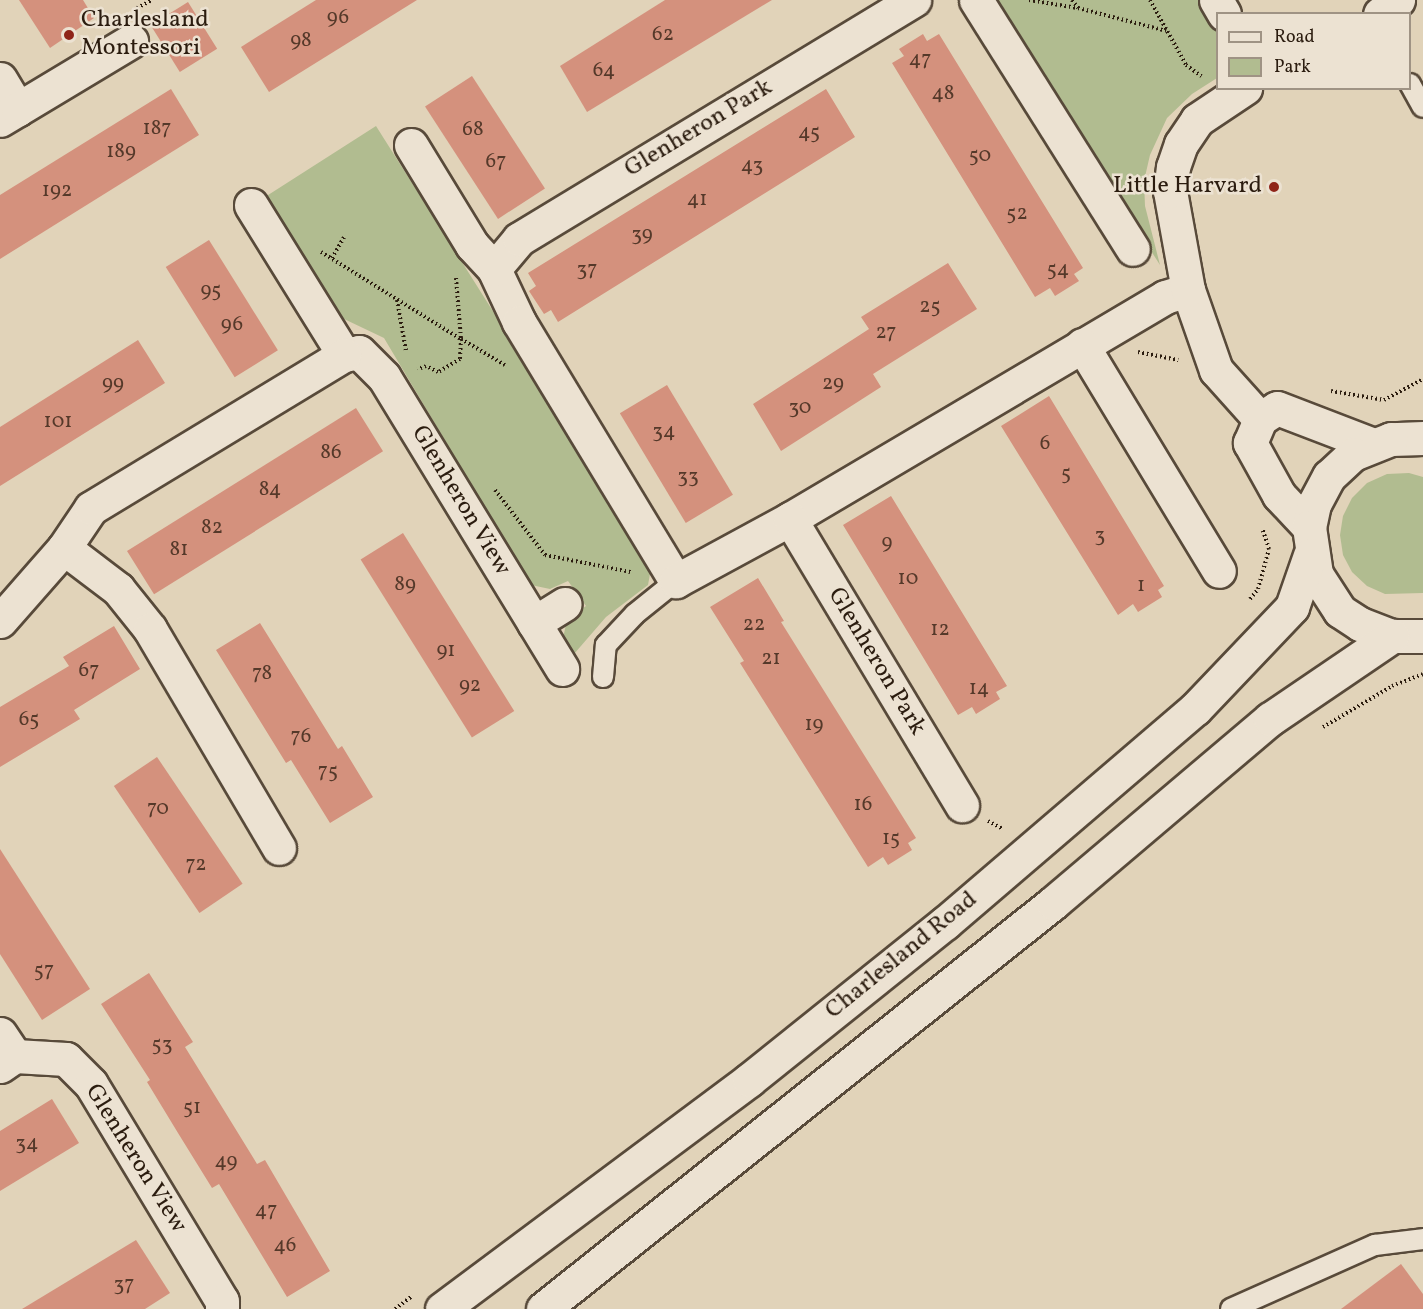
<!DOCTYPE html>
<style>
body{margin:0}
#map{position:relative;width:1423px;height:1309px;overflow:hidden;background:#e1d3b9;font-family:Vollkorn,serif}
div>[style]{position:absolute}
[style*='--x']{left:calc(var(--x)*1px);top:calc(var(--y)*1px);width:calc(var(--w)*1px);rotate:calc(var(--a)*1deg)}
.green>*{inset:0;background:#b1bc90}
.building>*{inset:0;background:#d4917d;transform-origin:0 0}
.path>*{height:4px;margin-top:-2px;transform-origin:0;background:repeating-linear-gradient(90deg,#2b1c0f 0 1.5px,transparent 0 4.5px)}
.roads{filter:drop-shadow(2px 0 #584a3a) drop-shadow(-2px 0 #584a3a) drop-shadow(0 2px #584a3a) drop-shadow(0 -2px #584a3a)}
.service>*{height:20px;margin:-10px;padding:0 10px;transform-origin:10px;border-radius:10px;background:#ece2d2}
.minor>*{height:33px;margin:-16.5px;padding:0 16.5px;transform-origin:16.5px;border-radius:16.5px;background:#ece2d2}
.secondary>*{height:33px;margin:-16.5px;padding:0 16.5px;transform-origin:16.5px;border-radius:16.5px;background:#ece2d2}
.dots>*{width:16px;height:16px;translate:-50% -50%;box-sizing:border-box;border:3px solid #ece2d2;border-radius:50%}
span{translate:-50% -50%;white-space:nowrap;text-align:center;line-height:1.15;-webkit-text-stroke:5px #ece2d2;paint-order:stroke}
.number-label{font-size:21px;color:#55392a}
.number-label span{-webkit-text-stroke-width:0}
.poi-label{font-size:24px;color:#2b1c0f}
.left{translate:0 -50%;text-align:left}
.right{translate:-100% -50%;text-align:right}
.street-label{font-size:24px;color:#2b1c0f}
.legend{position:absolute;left:1216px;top:12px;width:195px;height:78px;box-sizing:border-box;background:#ece2d2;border:2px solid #9f9384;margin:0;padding:8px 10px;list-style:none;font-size:18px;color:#2b1c0f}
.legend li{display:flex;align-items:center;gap:12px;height:30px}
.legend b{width:30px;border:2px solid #9f9384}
</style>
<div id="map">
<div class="green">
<div style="clip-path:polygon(991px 0,1199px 0,1217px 29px,1217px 78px,1192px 94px,1167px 118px,1150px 155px,1144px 181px,1145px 206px,1160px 265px)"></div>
<div style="clip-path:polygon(376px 126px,652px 563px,648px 585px,606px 617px,574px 654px,563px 638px,567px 620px,586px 606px,568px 581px,550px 589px,531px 585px,384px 338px,342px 318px,265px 197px)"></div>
<div style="clip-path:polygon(1409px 473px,1423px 477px,1423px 593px,1385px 594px,1367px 586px,1352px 572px,1343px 555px,1340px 535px,1343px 516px,1352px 498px,1367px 483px,1387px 474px)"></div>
</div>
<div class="building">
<div style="clip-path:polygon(19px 0,83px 0,94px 18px,50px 48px)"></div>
<div style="clip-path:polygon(316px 0,417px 0,269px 92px,241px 47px)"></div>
<div style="clip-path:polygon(665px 0,772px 0,587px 112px,560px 66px)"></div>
<div style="left:188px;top:2px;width:55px;height:44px;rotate:58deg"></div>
<div style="clip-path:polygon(923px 34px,927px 41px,939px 34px,1083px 268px,1074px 274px,1079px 281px,1055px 296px,1050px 288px,1035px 297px,892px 63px,904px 56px,899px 49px)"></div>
<div style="left:472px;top:76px;width:134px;height:56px;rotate:57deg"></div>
<div style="clip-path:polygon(171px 89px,199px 135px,0 259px,0 195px)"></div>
<div style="clip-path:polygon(826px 89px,855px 137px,558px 322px,551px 310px,544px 314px,529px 291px,536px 286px,528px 273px)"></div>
<div style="left:209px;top:240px;width:130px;height:51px;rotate:58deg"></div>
<div style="clip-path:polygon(948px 263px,977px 309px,873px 374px,881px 387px,781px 451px,753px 404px,869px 329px,861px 317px)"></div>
<div style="clip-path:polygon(138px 340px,165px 383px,0 486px,0 427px)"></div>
<div style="left:667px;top:385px;width:128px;height:55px;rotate:59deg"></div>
<div style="clip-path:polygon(1049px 396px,1164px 586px,1158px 590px,1162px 597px,1138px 612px,1133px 604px,1118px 615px,1001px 426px)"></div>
<div style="left:356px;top:408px;width:51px;height:270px;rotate:58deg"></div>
<div style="clip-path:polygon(891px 496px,1007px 686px,996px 692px,1000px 699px,976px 714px,972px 707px,958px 715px,843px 525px)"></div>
<div style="left:403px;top:533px;width:210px;height:50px;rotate:58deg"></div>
<div style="clip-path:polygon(758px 578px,784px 621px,781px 622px,916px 838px,908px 843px,912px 850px,888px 865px,883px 857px,868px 867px,740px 663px,744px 661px,710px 607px)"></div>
<div style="clip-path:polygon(260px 623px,338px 749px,342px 746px,373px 797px,330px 823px,291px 760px,286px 763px,216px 650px)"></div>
<div style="clip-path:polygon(114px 626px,140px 669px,74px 710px,80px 719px,0 767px,0 707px,69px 666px,63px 657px)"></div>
<div style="left:157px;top:757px;width:153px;height:52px;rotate:56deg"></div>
<div style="clip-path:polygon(0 849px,90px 989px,42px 1020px,0 954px)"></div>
<div style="clip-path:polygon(149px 973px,193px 1042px,185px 1047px,206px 1081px,257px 1164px,265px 1160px,330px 1271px,287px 1297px,219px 1184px,212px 1188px,178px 1133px,147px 1082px,150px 1080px,101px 1004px)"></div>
<div style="clip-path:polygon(52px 1099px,79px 1143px,0 1191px,0 1131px)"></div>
<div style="clip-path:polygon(136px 1240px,170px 1293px,145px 1309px,22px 1309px)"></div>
<div style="clip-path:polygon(1401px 1264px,1423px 1294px,1423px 1309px,1341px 1309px)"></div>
</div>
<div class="path">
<div style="--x:1029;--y:0;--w:49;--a:9.5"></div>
<div style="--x:1072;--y:0;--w:10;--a:53"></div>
<div style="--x:1078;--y:8;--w:91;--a:14.6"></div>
<div style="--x:1150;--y:0;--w:74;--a:61"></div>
<div style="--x:1186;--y:65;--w:19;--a:36"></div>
<div style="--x:137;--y:8;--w:17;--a:-28"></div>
<div style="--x:321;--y:252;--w:165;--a:31.9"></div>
<div style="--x:461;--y:339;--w:20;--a:93"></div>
<div style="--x:460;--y:359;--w:26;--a:149"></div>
<div style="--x:438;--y:372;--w:13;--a:-153"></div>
<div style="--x:426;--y:366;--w:9;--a:159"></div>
<div style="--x:332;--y:258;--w:24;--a:-60"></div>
<div style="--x:456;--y:278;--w:61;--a:85.3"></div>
<div style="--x:461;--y:339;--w:51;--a:30.6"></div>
<div style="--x:397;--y:300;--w:52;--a:80"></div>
<div style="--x:1138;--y:352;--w:41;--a:11.3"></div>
<div style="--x:1331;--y:391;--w:54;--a:9.6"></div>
<div style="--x:1384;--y:400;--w:44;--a:-28.3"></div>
<div style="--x:495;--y:490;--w:82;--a:52.4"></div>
<div style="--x:545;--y:555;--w:88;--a:11.2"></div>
<div style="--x:1250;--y:599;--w:13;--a:-51"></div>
<div style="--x:1258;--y:589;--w:41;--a:-74.6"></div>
<div style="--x:1269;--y:549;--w:22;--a:-108"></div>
<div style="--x:1323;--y:727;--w:80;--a:-30.7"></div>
<div style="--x:1392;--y:686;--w:33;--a:-21"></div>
<div style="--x:988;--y:821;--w:17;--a:28"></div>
<div style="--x:395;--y:1309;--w:20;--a:-37"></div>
</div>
<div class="roads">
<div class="service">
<div style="--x:1410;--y:84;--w:26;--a:61"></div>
<div style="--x:603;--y:677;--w:32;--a:-85"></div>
<div style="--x:606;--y:645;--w:42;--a:-46.9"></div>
<div style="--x:635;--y:614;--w:53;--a:-38.8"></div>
<div style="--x:1231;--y:1309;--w:158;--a:-24"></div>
<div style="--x:1375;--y:1245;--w:48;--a:-7.1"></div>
</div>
<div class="minor">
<div style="--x:976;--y:0;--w:294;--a:57.8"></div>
<div style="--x:1216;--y:0;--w:16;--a:60"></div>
<div style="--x:1380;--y:14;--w:23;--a:-38"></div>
<div style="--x:0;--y:79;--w:35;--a:59"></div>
<div style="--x:18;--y:109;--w:21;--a:149"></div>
<div style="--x:18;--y:109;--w:132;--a:-31"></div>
<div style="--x:411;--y:145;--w:117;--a:58.6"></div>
<div style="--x:472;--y:245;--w:33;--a:47"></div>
<div style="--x:494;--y:269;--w:59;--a:64.7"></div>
<div style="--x:519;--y:322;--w:303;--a:58.8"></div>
<div style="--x:676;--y:581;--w:130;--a:-28.5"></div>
<div style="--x:790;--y:519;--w:436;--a:-30.6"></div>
<div style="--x:1165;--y:297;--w:24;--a:-17"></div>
<div style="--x:1188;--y:290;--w:85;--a:70.7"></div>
<div style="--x:1216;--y:370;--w:66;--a:48.1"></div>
<div style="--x:251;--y:205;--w:176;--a:58.2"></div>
<div style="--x:344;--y:355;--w:15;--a:-11"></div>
<div style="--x:359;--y:352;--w:35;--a:45"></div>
<div style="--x:384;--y:377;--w:342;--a:58.6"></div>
<div style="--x:494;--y:269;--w:39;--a:-50"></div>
<div style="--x:519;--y:239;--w:462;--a:-31.2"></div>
<div style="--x:1188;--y:290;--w:101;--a:-100.3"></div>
<div style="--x:1170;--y:191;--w:24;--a:-83"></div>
<div style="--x:1173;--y:167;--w:24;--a:-71"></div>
<div style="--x:1181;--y:144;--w:29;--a:-56"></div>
<div style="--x:1197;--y:120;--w:58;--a:-33.7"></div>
<div style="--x:1082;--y:345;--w:264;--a:58.8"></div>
<div style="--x:790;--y:519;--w:334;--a:59"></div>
<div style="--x:1309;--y:527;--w:44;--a:-133.2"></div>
<div style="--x:1279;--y:495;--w:60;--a:-119.1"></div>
<div style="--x:1250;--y:443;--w:26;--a:-67"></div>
<div style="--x:1260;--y:419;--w:20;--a:-33"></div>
<div style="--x:1277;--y:408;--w:101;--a:21"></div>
<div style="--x:64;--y:548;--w:68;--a:37.2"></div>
<div style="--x:118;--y:589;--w:51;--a:51.3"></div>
<div style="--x:150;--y:629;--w:254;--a:59.5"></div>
<div style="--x:0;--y:621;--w:97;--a:-48.8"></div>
<div style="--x:64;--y:548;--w:48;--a:-56"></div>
<div style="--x:91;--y:508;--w:296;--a:-31.2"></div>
<div style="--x:534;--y:623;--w:36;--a:-32"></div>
<div style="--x:0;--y:1034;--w:27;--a:56"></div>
<div style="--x:0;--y:1066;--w:18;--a:-34"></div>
<div style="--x:15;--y:1056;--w:51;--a:3.4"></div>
<div style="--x:66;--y:1059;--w:35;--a:45"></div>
<div style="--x:91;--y:1084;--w:253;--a:58.9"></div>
<div style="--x:222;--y:1301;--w:8;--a:90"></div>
</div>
<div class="secondary">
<div style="--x:1423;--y:438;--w:32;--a:178"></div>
<div style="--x:1391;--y:439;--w:41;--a:158.5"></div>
<div style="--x:1353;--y:454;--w:33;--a:137"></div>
<div style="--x:1329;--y:476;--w:32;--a:118"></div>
<div style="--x:1314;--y:504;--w:24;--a:102"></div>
<div style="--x:1309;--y:527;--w:48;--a:81.5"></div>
<div style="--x:1316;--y:574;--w:44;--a:57"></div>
<div style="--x:1340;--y:611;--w:24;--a:33"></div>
<div style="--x:1360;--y:624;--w:34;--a:21"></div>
<div style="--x:1392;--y:636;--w:31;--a:0"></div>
<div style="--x:442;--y:1309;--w:383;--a:-36.7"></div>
<div style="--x:749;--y:1080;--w:251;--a:-38.7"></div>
<div style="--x:945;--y:923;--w:329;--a:-40.6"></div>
<div style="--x:1195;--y:709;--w:141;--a:-46.4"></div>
<div style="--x:1292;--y:607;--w:55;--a:-70.9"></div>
<div style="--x:543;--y:1309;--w:652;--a:-38.52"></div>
<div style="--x:1053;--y:903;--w:285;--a:-40.3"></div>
<div style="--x:1270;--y:719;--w:148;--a:-34.2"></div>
</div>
</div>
<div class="dots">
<div style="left:69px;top:35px;background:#8f2418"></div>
<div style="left:1274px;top:187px;background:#8f2418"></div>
</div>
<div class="number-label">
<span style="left:338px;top:18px">96</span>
<span style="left:663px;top:35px">62</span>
<span style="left:301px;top:41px">98</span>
<span style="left:920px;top:60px">47</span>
<span style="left:604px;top:71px">64</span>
<span style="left:943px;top:94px">48</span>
<span style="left:157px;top:129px">187</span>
<span style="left:473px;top:130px">68</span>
<span style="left:809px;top:133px">45</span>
<span style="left:121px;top:152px">189</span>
<span style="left:980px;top:156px">50</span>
<span style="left:496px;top:162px">67</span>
<span style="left:752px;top:166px">43</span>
<span style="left:57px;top:191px">192</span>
<span style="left:697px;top:200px">41</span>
<span style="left:1017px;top:214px">52</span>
<span style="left:642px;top:235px">39</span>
<span style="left:587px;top:270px">37</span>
<span style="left:1058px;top:270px">54</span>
<span style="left:211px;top:291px">95</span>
<span style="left:930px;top:307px">25</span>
<span style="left:232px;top:325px">96</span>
<span style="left:886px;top:333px">27</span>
<span style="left:113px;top:384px">99</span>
<span style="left:833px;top:384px">29</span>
<span style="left:800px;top:408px">30</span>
<span style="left:58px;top:422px">101</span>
<span style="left:664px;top:432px">34</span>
<span style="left:1045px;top:444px">6</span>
<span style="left:331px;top:453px">86</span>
<span style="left:1066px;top:474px">5</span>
<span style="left:688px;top:477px">33</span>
<span style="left:270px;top:490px">84</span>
<span style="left:212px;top:528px">82</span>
<span style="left:1100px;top:536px">3</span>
<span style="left:887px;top:543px">9</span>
<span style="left:179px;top:550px">81</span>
<span style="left:908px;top:579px">10</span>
<span style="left:405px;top:585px">89</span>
<span style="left:1141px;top:586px">1</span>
<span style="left:754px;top:625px">22</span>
<span style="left:940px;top:630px">12</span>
<span style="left:446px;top:651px">91</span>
<span style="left:771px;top:659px">21</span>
<span style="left:89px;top:671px">67</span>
<span style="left:262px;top:674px">78</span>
<span style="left:470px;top:686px">92</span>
<span style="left:979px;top:689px">14</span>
<span style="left:29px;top:720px">65</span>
<span style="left:814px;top:725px">19</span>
<span style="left:301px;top:737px">76</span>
<span style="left:328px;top:772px">75</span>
<span style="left:863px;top:805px">16</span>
<span style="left:158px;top:809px">70</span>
<span style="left:891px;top:839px">15</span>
<span style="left:196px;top:865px">72</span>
<span style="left:44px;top:971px">57</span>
<span style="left:162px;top:1045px">53</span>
<span style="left:192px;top:1108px">51</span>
<span style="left:27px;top:1144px">34</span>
<span style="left:226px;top:1162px">49</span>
<span style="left:266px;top:1211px">47</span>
<span style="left:285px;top:1246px">46</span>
<span style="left:124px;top:1285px">37</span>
</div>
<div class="poi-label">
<span class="left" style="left:81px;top:35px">Charlesland<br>Montessori</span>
<span class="right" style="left:1262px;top:187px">Little Harvard</span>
</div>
<div class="street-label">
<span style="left:699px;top:129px;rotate:-31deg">Glenheron Park</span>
<span style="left:460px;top:501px;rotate:59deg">Glenheron View</span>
<span style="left:876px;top:662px;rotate:59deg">Glenheron Park</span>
<span style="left:902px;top:956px;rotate:-39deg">Charlesland Road</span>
<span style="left:135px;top:1159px;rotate:58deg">Glenheron View</span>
</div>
<ul class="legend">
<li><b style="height:8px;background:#ece2d2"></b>Road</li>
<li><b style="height:16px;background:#b1bc90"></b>Park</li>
</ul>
</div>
